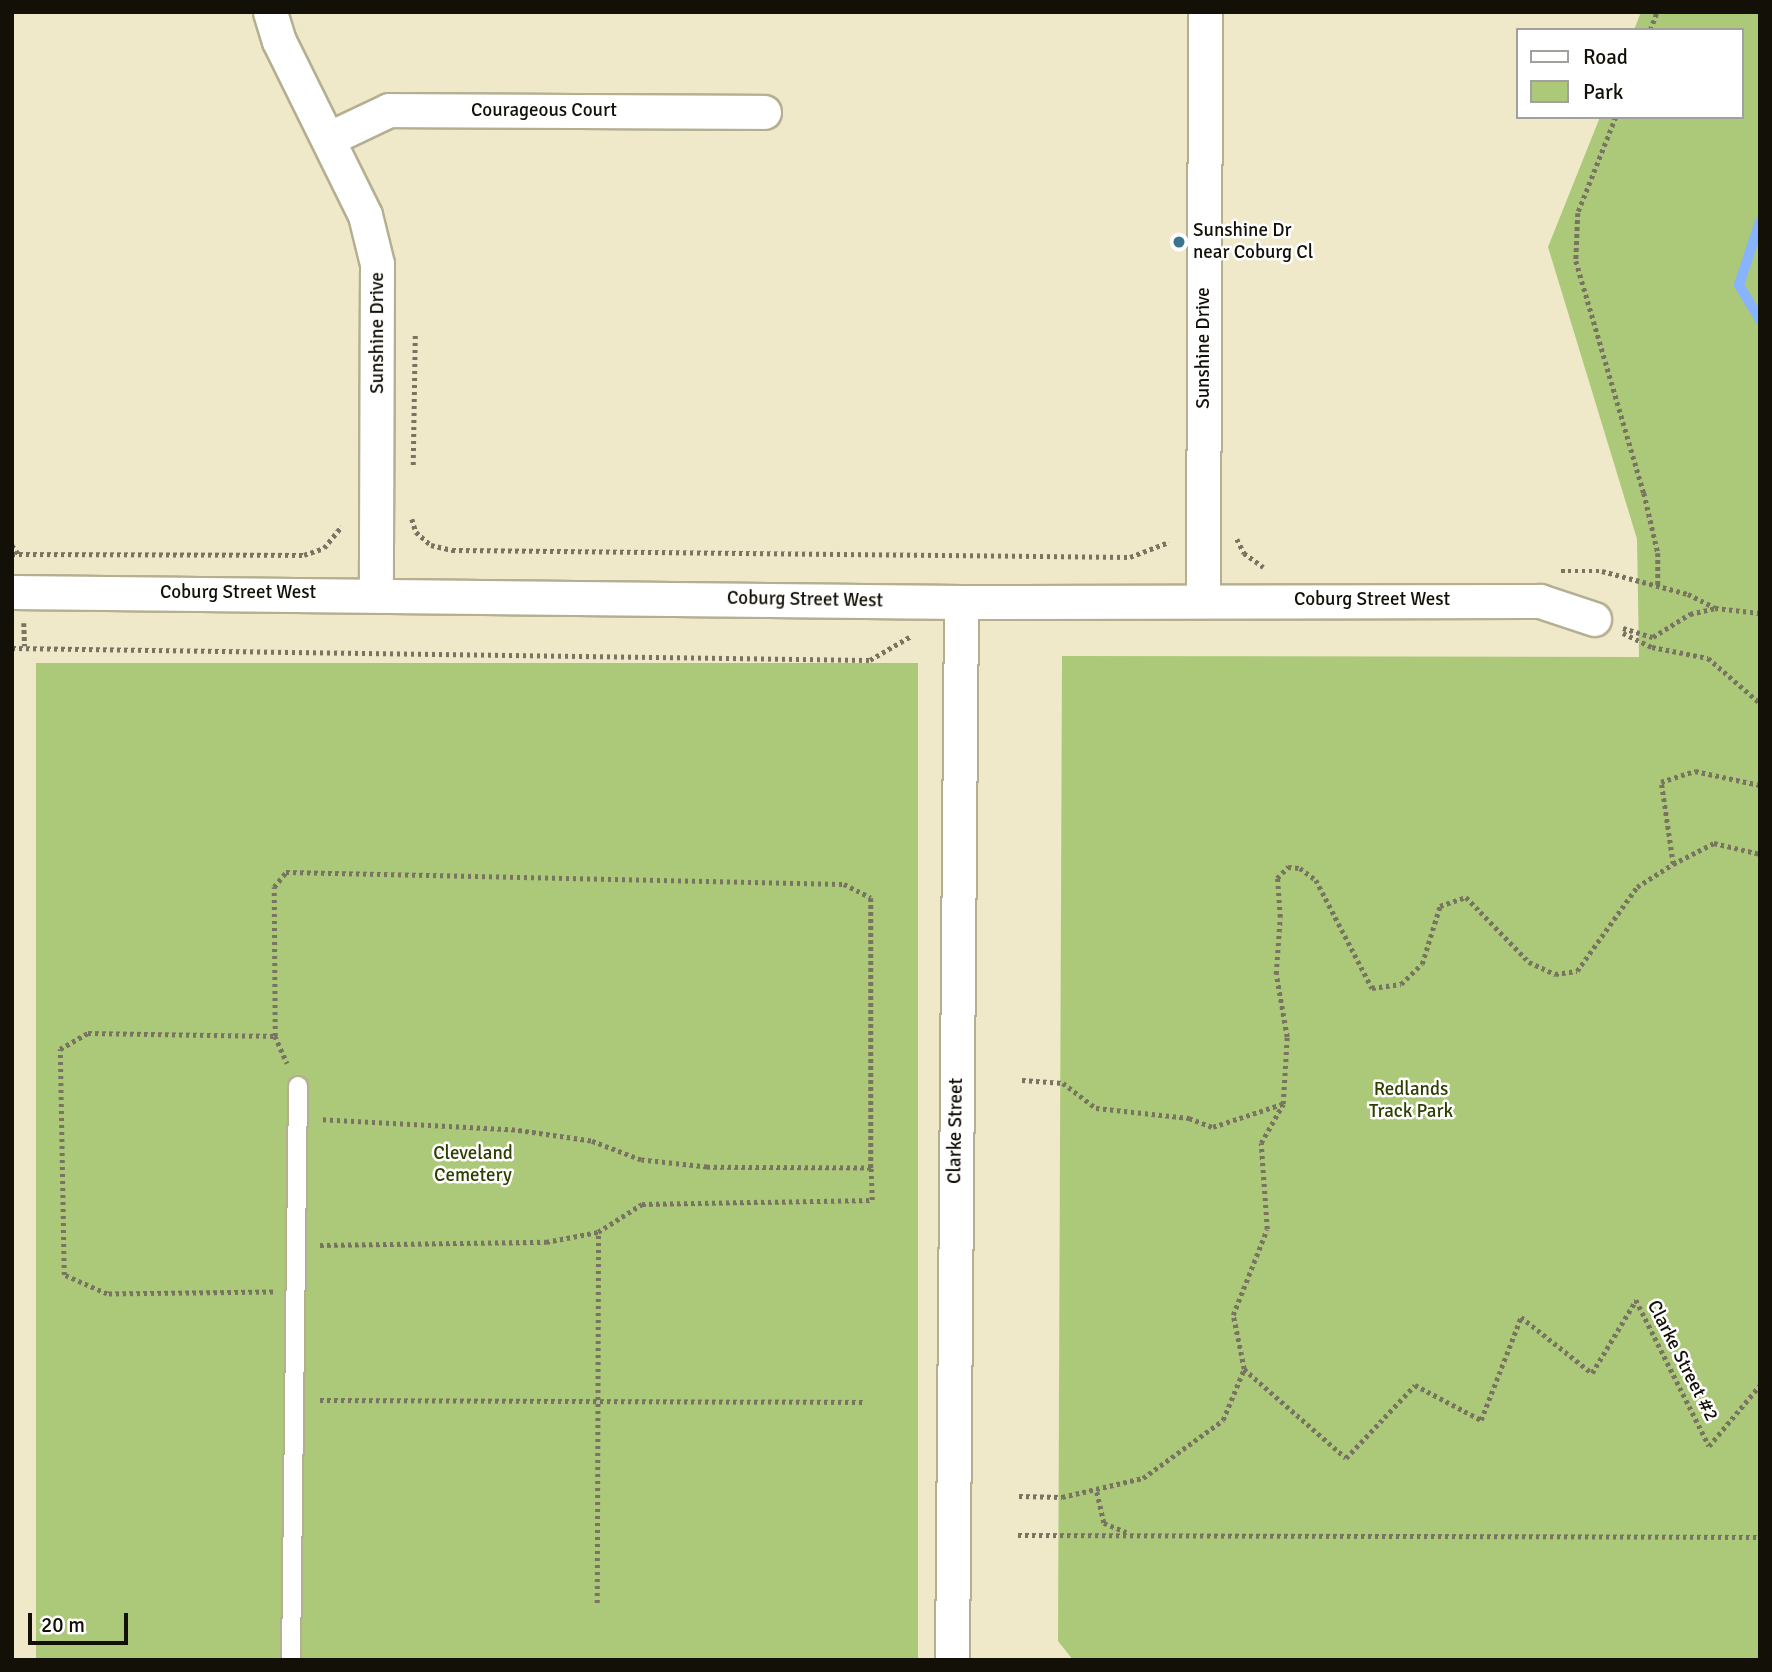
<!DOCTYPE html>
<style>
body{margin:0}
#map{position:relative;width:1772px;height:1672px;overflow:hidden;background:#efe9ca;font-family:Signika,sans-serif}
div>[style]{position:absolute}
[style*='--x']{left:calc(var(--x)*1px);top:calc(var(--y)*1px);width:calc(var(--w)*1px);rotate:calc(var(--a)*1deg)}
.green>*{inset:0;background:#acc979;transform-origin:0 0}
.stream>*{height:10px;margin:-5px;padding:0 5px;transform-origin:5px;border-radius:5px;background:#87b4fd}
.path>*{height:4.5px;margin-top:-2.25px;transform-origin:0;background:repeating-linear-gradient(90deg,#787461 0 3.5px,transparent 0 7px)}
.roads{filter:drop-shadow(2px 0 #b4af91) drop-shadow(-2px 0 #b4af91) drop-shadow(0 2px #b4af91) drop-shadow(0 -2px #b4af91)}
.lane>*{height:18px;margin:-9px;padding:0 9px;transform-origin:9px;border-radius:9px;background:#fff}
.street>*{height:33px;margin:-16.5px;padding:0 16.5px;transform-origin:16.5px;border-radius:16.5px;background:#fff}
.dots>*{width:19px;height:19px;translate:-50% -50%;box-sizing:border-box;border:4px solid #fff;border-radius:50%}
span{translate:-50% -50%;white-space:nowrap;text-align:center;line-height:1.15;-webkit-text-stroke:5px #fff;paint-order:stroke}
.street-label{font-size:19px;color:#131107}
.poi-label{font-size:19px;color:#131107}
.left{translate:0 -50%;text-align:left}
.park-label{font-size:19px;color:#2e3f00}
.frame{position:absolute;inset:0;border:14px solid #131107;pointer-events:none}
.legend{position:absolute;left:1516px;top:28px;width:228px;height:91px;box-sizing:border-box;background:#fff;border:2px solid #a1a09c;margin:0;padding:9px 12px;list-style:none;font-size:21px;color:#131107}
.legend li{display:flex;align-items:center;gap:14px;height:35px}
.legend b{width:35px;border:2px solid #a1a09c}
.scale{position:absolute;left:28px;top:1613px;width:100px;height:32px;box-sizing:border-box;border:4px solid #131107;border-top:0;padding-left:9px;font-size:21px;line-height:24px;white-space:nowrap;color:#131107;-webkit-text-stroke:5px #fff;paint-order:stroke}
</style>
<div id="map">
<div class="green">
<div style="clip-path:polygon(1641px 12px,1760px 12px,1760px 1660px,1073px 1660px,1058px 1641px,1062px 656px,1639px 657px,1637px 539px,1548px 247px,1600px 117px,1742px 117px,1742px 30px,1634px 30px)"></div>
<div style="left:36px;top:663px;width:882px;height:997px"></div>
</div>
<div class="stream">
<div style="--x:1760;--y:221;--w:67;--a:108.2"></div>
<div style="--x:1739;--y:285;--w:41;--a:59"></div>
</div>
<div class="path">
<div style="--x:1650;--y:30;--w:19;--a:-69"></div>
<div style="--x:1616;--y:117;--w:103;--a:111.6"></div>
<div style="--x:1578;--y:213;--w:48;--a:92.4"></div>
<div style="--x:1576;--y:261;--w:242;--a:73.7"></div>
<div style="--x:1644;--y:493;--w:62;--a:76.9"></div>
<div style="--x:1658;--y:553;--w:33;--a:90"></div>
<div style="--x:413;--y:465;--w:132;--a:-89.1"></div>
<div style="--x:412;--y:519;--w:14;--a:73"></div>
<div style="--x:416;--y:532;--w:20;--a:41"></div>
<div style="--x:431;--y:545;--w:22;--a:13"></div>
<div style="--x:452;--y:550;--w:678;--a:0.59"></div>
<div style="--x:1130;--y:557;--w:42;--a:-21"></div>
<div style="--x:1237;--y:539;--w:16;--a:63"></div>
<div style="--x:1244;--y:553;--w:24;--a:36"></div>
<div style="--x:12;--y:545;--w:14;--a:54"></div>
<div style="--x:12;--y:554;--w:292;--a:0.2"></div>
<div style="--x:304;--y:555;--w:21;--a:-19"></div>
<div style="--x:324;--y:548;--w:28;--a:-51"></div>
<div style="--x:1561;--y:571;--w:41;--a:0"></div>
<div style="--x:1602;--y:571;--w:89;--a:15"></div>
<div style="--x:1688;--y:594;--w:30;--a:27"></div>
<div style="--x:24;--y:623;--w:23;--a:88"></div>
<div style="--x:1623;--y:628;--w:31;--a:17"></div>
<div style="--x:1653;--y:637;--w:44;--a:-31.9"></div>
<div style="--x:1690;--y:614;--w:26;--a:-13"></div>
<div style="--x:1715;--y:608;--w:45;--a:6.3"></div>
<div style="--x:1623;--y:633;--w:32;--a:26"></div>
<div style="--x:1652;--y:647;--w:57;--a:11.1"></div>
<div style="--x:1708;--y:658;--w:69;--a:40.9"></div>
<div style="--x:12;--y:648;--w:858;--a:0.8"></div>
<div style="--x:870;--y:660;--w:48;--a:-30.3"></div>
<div style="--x:1673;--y:864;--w:83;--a:-98.3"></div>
<div style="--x:1661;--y:782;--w:36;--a:-18"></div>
<div style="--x:1695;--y:771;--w:66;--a:12.2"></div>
<div style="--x:275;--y:1036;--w:149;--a:-90.4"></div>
<div style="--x:274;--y:887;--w:19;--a:-51"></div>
<div style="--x:286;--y:872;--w:558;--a:1.23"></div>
<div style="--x:844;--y:884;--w:30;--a:27"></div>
<div style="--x:871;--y:898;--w:270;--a:90"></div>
<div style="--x:871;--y:1168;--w:164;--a:-179.7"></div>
<div style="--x:707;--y:1167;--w:66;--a:-173.9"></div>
<div style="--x:641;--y:1160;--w:53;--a:-159.2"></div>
<div style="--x:591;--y:1141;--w:77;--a:-171.8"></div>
<div style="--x:515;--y:1130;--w:194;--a:-177"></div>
<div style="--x:1022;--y:1080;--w:41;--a:4.2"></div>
<div style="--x:1063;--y:1083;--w:41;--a:37.1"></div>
<div style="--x:1096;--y:1108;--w:94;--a:6.1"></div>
<div style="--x:1189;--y:1118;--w:26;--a:21"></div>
<div style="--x:1213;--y:1127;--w:73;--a:-18.4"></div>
<div style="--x:320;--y:1245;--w:226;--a:-0.8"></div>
<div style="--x:546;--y:1242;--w:53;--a:-10.9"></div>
<div style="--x:598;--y:1232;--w:52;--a:-32.5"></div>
<div style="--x:642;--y:1204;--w:230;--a:-1"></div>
<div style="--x:872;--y:1200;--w:32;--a:-92"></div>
<div style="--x:273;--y:1292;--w:166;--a:179.3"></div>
<div style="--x:107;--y:1294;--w:47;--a:-156.2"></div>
<div style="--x:64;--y:1275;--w:226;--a:-91"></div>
<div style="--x:60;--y:1049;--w:32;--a:-30"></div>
<div style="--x:88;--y:1033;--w:187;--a:0.9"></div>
<div style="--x:275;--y:1036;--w:30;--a:66"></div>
<div style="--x:1244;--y:1369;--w:55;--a:-101.5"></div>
<div style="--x:1233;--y:1315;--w:92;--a:-68.4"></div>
<div style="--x:1267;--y:1229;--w:86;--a:-94"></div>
<div style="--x:1261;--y:1143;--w:45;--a:-60.6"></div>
<div style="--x:1283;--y:1104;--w:67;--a:-86.6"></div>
<div style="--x:1287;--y:1037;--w:64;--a:-99.9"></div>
<div style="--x:1276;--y:974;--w:57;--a:-86"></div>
<div style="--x:1280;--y:917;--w:39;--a:-94"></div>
<div style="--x:1277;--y:878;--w:16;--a:-45"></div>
<div style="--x:1288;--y:867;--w:12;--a:5"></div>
<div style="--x:1300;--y:868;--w:20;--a:37"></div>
<div style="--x:1316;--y:880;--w:122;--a:62.6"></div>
<div style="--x:1372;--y:988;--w:29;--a:-8"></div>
<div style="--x:1401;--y:984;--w:29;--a:-44"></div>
<div style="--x:1422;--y:964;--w:61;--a:-72.8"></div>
<div style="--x:1440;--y:906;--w:28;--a:-19"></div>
<div style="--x:1466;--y:897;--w:91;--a:45.9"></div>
<div style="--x:1529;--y:962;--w:29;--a:25"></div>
<div style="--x:1555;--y:974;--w:22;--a:-8"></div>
<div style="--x:1577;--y:971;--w:103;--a:-54.5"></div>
<div style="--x:1637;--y:887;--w:43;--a:-32.6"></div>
<div style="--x:1673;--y:864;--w:46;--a:-27.1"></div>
<div style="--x:1714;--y:843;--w:47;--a:13.4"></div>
<div style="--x:1244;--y:1369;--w:135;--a:41.1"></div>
<div style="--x:1346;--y:1458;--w:100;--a:-46.6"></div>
<div style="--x:1415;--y:1385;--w:75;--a:27.9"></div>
<div style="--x:1481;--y:1420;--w:110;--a:-68.8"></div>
<div style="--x:1521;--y:1317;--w:90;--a:38.3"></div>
<div style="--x:1592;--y:1373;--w:85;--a:-58.9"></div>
<div style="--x:1636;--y:1300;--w:163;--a:63.4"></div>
<div style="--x:1709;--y:1446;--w:80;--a:-50.1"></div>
<div style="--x:320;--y:1400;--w:545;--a:0.21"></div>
<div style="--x:1097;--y:1492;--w:32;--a:77"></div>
<div style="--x:1104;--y:1523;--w:24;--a:22"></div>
<div style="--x:1019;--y:1496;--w:43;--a:1.3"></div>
<div style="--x:1062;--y:1497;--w:83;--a:-13.2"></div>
<div style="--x:1143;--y:1478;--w:99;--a:-35.9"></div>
<div style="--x:1223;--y:1420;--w:55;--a:-67.6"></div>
<div style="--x:1018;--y:1535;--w:742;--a:0.15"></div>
<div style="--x:597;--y:1603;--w:371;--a:-89.8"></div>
</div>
<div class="roads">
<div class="lane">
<div style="--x:291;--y:1660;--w:574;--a:-89.3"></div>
</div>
<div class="street">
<div style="--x:270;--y:12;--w:30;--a:73"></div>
<div style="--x:279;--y:41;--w:194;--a:63.7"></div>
<div style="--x:365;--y:215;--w:50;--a:76.2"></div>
<div style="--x:377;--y:264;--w:330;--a:90.2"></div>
<div style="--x:330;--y:138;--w:65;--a:-25.4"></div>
<div style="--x:389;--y:110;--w:375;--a:0.3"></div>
<div style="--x:12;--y:592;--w:949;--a:0.6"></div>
<div style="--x:961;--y:602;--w:579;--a:-0.1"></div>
<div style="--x:1540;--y:601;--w:57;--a:18.4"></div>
<div style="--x:1203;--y:599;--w:587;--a:-89.8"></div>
<div style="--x:952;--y:1660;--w:1058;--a:-89.51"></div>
</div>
</div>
<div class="dots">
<div style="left:1179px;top:242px;background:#3a748d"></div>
</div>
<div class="street-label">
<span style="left:544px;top:111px">Courageous Court</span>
<span style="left:378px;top:333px;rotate:-90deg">Sunshine Drive</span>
<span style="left:1204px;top:348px;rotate:-90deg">Sunshine Drive</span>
<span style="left:238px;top:593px">Coburg Street West</span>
<span style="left:805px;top:600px;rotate:1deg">Coburg Street West</span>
<span style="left:1372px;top:600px">Coburg Street West</span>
<span style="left:956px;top:1131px;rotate:-89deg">Clarke Street</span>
<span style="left:1682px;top:1361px;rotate:63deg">Clarke Street #2</span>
</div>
<div class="poi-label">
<span class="left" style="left:1193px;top:242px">Sunshine Dr<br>near Coburg Cl</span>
</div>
<div class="park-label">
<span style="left:1411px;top:1101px">Redlands<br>Track Park</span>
<span style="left:473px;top:1165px">Cleveland<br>Cemetery</span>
</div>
<div class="frame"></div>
<ul class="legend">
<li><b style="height:9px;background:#fff"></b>Road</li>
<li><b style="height:19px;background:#acc979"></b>Park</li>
</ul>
<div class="scale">20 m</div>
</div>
